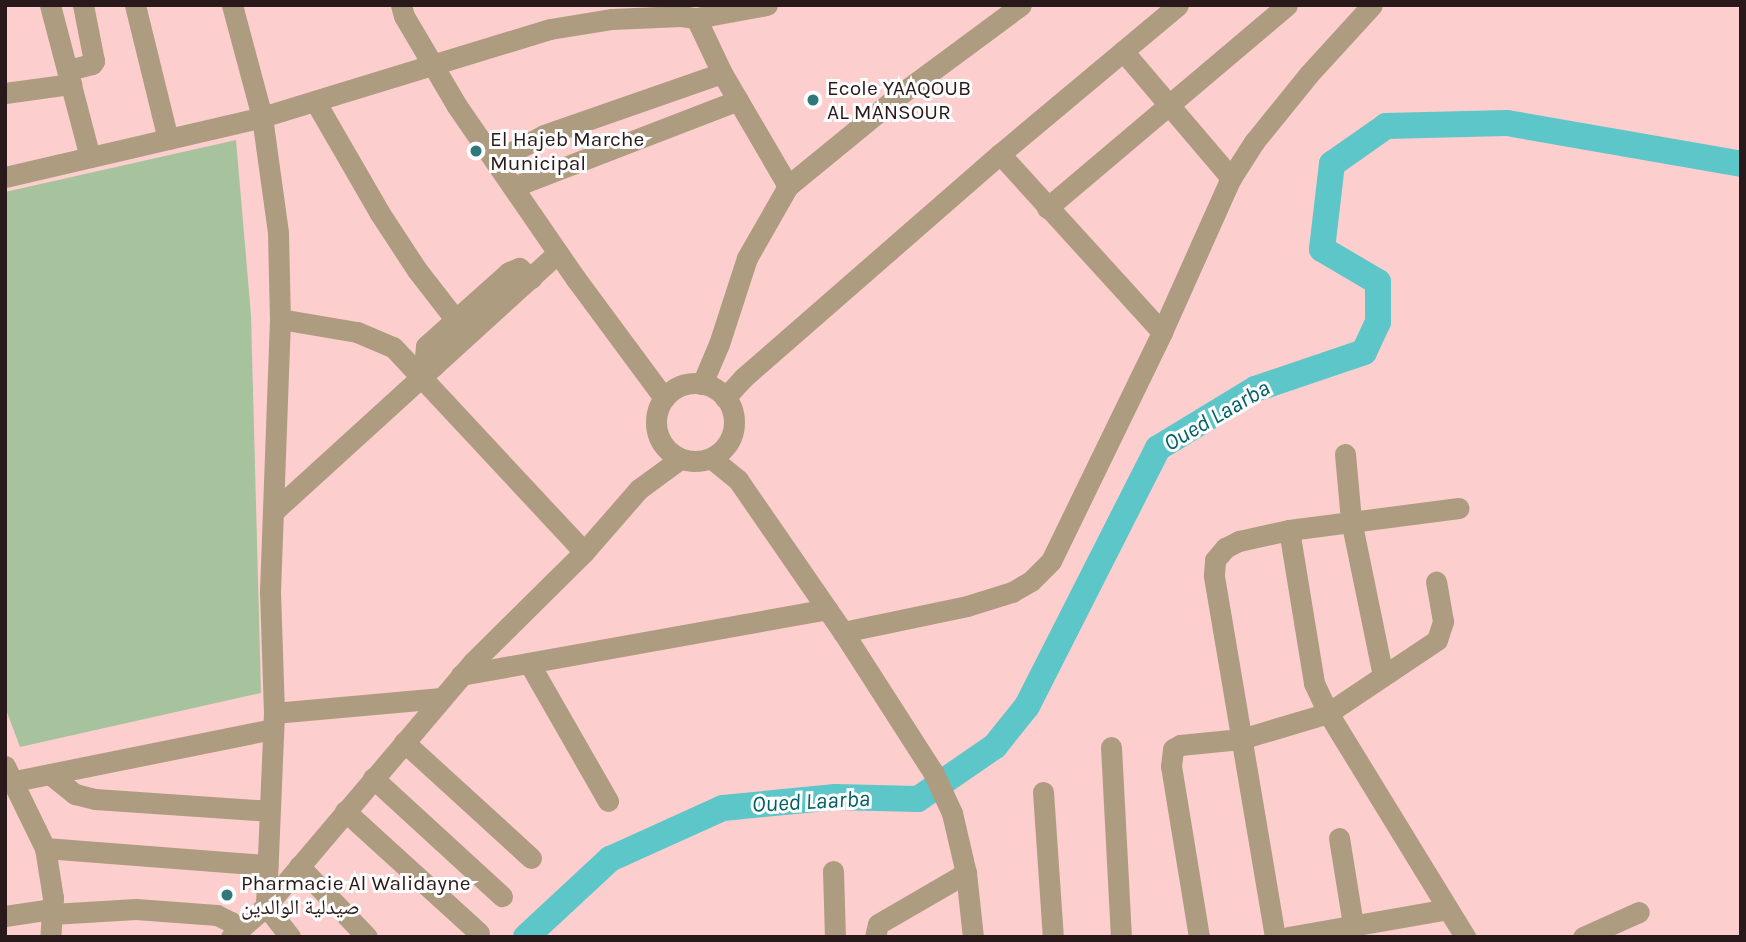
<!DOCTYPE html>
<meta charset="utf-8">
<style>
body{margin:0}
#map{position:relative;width:1746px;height:942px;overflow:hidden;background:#fdcece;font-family:Karla,"Noto Naskh Arabic",sans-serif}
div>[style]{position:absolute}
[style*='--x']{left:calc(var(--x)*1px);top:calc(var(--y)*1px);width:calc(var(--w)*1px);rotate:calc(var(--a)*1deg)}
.green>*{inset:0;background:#a7c39e}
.river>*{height:26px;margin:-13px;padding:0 13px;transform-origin:13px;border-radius:13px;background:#5dc6c9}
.minor>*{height:21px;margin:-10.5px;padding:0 10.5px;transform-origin:10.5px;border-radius:10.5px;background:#ae9c81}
.minor>.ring{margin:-10.5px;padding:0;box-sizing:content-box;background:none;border:21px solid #ae9c81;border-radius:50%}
.dots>*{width:19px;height:19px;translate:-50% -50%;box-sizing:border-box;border:4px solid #fdfdfd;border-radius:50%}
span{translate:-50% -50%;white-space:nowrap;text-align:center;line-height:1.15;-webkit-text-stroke:6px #fdfdfd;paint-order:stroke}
.poi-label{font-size:21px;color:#2a191a}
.left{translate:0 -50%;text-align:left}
.water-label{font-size:23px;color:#006164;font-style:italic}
.frame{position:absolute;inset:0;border:7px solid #2a191a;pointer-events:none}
</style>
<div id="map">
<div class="green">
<div style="clip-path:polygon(236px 140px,251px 315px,261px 693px,20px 747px,5px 707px,5px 192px)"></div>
</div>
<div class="river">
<div style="--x:526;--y:937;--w:115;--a:-42.9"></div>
<div style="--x:610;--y:859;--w:124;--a:-24.3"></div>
<div style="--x:723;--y:808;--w:113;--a:-5.6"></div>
<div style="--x:835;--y:797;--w:83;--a:1.4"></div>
<div style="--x:918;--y:799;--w:93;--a:-34.5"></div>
<div style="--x:995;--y:746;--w:51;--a:-51.3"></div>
<div style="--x:1027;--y:706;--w:289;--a:-63.1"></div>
<div style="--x:1158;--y:448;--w:114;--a:-31.3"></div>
<div style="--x:1255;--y:389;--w:115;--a:-18.7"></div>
<div style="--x:1364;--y:352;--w:33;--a:-65"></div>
<div style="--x:1378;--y:322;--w:40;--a:-90"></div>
<div style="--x:1378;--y:282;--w:65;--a:-149.5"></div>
<div style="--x:1322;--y:249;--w:86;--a:-83.3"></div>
<div style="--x:1332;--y:164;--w:66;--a:-35.1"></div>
<div style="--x:1386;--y:126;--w:121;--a:-1.4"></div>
<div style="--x:1507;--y:123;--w:238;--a:9.9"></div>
</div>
<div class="minor">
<div style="--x:50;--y:5;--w:157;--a:75.3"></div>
<div style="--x:135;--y:5;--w:138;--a:76.2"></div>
<div style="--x:232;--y:5;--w:116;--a:75"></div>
<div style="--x:262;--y:117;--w:117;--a:82.1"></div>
<div style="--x:278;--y:233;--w:86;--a:88.7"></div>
<div style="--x:280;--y:319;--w:273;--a:92.1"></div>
<div style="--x:270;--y:592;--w:121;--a:88.1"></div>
<div style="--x:274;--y:713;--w:193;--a:92.4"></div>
<div style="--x:266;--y:906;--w:39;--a:52"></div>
<div style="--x:401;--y:5;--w:11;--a:75"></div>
<div style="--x:404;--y:16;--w:104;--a:59.5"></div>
<div style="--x:457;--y:106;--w:210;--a:55.5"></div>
<div style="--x:576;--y:279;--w:148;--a:53.5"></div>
<div style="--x:696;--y:18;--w:72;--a:-10.4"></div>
<div style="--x:1123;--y:51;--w:167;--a:49.6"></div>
<div style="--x:68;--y:70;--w:25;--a:-14"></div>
<div style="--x:92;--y:64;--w:4;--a:-56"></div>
<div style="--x:94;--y:61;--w:57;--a:-101.1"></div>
<div style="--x:5;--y:93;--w:67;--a:-7.8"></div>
<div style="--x:315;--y:101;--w:128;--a:60"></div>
<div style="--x:379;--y:212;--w:69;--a:56.8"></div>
<div style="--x:417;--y:270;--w:62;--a:52.2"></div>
<div style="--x:1000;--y:154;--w:241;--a:47.7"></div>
<div style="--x:495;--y:161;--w:55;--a:-28"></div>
<div style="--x:544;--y:135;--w:188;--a:-19.2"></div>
<div style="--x:5;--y:177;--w:264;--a:-13.1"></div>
<div style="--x:262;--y:117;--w:301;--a:-17"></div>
<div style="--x:550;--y:29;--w:63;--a:-9.2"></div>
<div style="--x:612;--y:19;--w:69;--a:-2.5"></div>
<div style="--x:681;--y:16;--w:15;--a:8"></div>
<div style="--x:696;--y:18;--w:61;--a:64.7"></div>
<div style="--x:722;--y:73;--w:131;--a:59.7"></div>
<div style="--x:513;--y:187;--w:241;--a:-21.1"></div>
<div style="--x:1047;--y:208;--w:314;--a:-40.2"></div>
<div style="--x:280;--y:319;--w:78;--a:9.6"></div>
<div style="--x:357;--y:332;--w:39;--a:23"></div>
<div style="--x:393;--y:347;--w:280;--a:47"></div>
<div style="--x:434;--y:366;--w:13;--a:-132"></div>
<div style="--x:425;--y:356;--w:10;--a:-84"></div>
<div style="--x:426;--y:346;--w:111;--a:-41.7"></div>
<div style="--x:509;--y:272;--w:11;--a:-22"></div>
<div style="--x:519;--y:268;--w:16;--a:40"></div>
<div class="ring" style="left:656px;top:383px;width:57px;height:57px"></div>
<div style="--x:702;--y:384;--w:43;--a:-67"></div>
<div style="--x:719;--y:344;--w:90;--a:-72"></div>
<div style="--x:747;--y:258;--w:83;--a:-60.3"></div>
<div style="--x:788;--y:186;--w:142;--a:-39.3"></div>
<div style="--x:898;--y:96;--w:153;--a:-36.5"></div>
<div style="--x:725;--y:398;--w:27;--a:-48"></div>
<div style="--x:743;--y:378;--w:341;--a:-41.1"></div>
<div style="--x:1000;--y:154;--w:232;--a:-39.9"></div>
<div style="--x:1345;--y:454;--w:66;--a:84.8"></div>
<div style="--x:1351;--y:520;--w:159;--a:78.4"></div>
<div style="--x:711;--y:458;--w:35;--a:39"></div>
<div style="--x:738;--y:480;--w:185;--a:55.4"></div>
<div style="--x:843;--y:632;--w:166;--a:57.3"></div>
<div style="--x:933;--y:772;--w:45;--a:65.1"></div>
<div style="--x:952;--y:813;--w:62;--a:76.9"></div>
<div style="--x:966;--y:873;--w:64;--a:83.8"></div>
<div style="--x:273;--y:512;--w:385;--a:-42.3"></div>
<div style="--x:1289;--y:530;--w:155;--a:80.7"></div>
<div style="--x:1314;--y:683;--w:33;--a:65"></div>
<div style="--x:1328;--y:713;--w:263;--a:58.5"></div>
<div style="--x:843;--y:632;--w:127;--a:-11.8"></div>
<div style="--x:967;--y:606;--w:47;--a:-17.3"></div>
<div style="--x:1012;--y:592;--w:22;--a:-30"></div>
<div style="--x:1031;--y:581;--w:28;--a:-45"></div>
<div style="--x:1051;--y:561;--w:254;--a:-64.1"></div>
<div style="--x:1162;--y:332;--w:169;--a:-65.9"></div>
<div style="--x:1231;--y:178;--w:43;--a:-57.4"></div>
<div style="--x:1254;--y:142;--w:87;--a:-51"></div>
<div style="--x:1309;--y:74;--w:93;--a:-47.6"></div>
<div style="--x:529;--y:663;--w:159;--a:60.2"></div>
<div style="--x:461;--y:675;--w:372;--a:-10.2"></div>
<div style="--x:274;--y:713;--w:168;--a:-5.1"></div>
<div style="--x:404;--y:742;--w:172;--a:42.4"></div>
<div style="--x:1111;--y:747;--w:190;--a:87"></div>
<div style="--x:5;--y:766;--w:91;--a:64"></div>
<div style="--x:45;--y:848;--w:51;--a:80.9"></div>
<div style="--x:53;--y:898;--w:39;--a:94"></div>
<div style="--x:50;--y:774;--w:32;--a:39"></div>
<div style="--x:75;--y:794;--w:21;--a:14"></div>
<div style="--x:95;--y:799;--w:174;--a:3.9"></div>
<div style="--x:373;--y:778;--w:175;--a:42.5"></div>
<div style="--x:5;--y:783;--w:273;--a:-11.4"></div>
<div style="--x:1043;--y:792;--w:145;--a:86.1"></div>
<div style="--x:345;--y:811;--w:181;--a:42.3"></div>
<div style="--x:1339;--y:838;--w:87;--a:80.8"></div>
<div style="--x:45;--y:848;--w:223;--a:4.4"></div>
<div style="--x:299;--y:866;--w:98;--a:46.2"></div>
<div style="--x:833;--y:871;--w:66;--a:88.3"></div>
<div style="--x:52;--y:914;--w:84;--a:-3.4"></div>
<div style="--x:136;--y:909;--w:81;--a:4.2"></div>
<div style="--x:217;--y:915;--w:16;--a:27"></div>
<div style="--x:231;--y:922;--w:17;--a:59"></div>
<div style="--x:5;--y:916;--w:48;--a:-8.5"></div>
<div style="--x:231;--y:937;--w:47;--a:-41.5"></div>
<div style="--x:266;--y:906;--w:320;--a:-49.7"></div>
<div style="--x:473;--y:662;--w:156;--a:-44.7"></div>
<div style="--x:584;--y:552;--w:84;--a:-48.9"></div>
<div style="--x:639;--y:489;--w:51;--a:-36.2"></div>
<div style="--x:875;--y:937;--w:13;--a:-77"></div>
<div style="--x:878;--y:924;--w:102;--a:-30.1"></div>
<div style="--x:1199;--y:937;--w:173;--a:-99.3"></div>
<div style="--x:1171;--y:766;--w:17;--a:-83"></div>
<div style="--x:1173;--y:749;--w:8;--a:-30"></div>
<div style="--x:1180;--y:745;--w:61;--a:-5.6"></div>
<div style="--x:1241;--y:739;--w:91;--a:-16.6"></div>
<div style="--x:1328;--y:713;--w:131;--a:-33.8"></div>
<div style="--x:1437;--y:640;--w:20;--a:-72"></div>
<div style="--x:1443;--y:621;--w:40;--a:-100"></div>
<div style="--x:1275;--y:937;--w:367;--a:-99.6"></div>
<div style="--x:1214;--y:575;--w:15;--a:-86"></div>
<div style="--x:1215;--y:560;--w:16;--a:-50"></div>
<div style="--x:1225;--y:548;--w:16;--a:-27"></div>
<div style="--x:1239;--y:541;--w:51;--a:-12.4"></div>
<div style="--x:1289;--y:530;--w:171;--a:-7.4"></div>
<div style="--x:1288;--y:937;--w:162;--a:-9.9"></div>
<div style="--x:1583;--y:937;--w:61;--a:-24.1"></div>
</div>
<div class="dots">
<div style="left:813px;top:100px;background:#2e777a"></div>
<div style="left:476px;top:151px;background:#2e777a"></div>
<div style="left:227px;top:895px;background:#2e777a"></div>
</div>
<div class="poi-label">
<span class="left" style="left:827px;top:100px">Ecole YAAQOUB<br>AL MANSOUR</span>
<span class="left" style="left:490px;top:151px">El Hajeb Marche<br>Municipal</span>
<span class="left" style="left:241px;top:895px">Pharmacie Al Walidayne<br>صيدلية الوالدين</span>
</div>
<div class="water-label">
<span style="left:1217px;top:416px;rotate:-30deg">Oued Laarba</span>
<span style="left:811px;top:802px;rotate:-3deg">Oued Laarba</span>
</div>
<div class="frame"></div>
</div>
